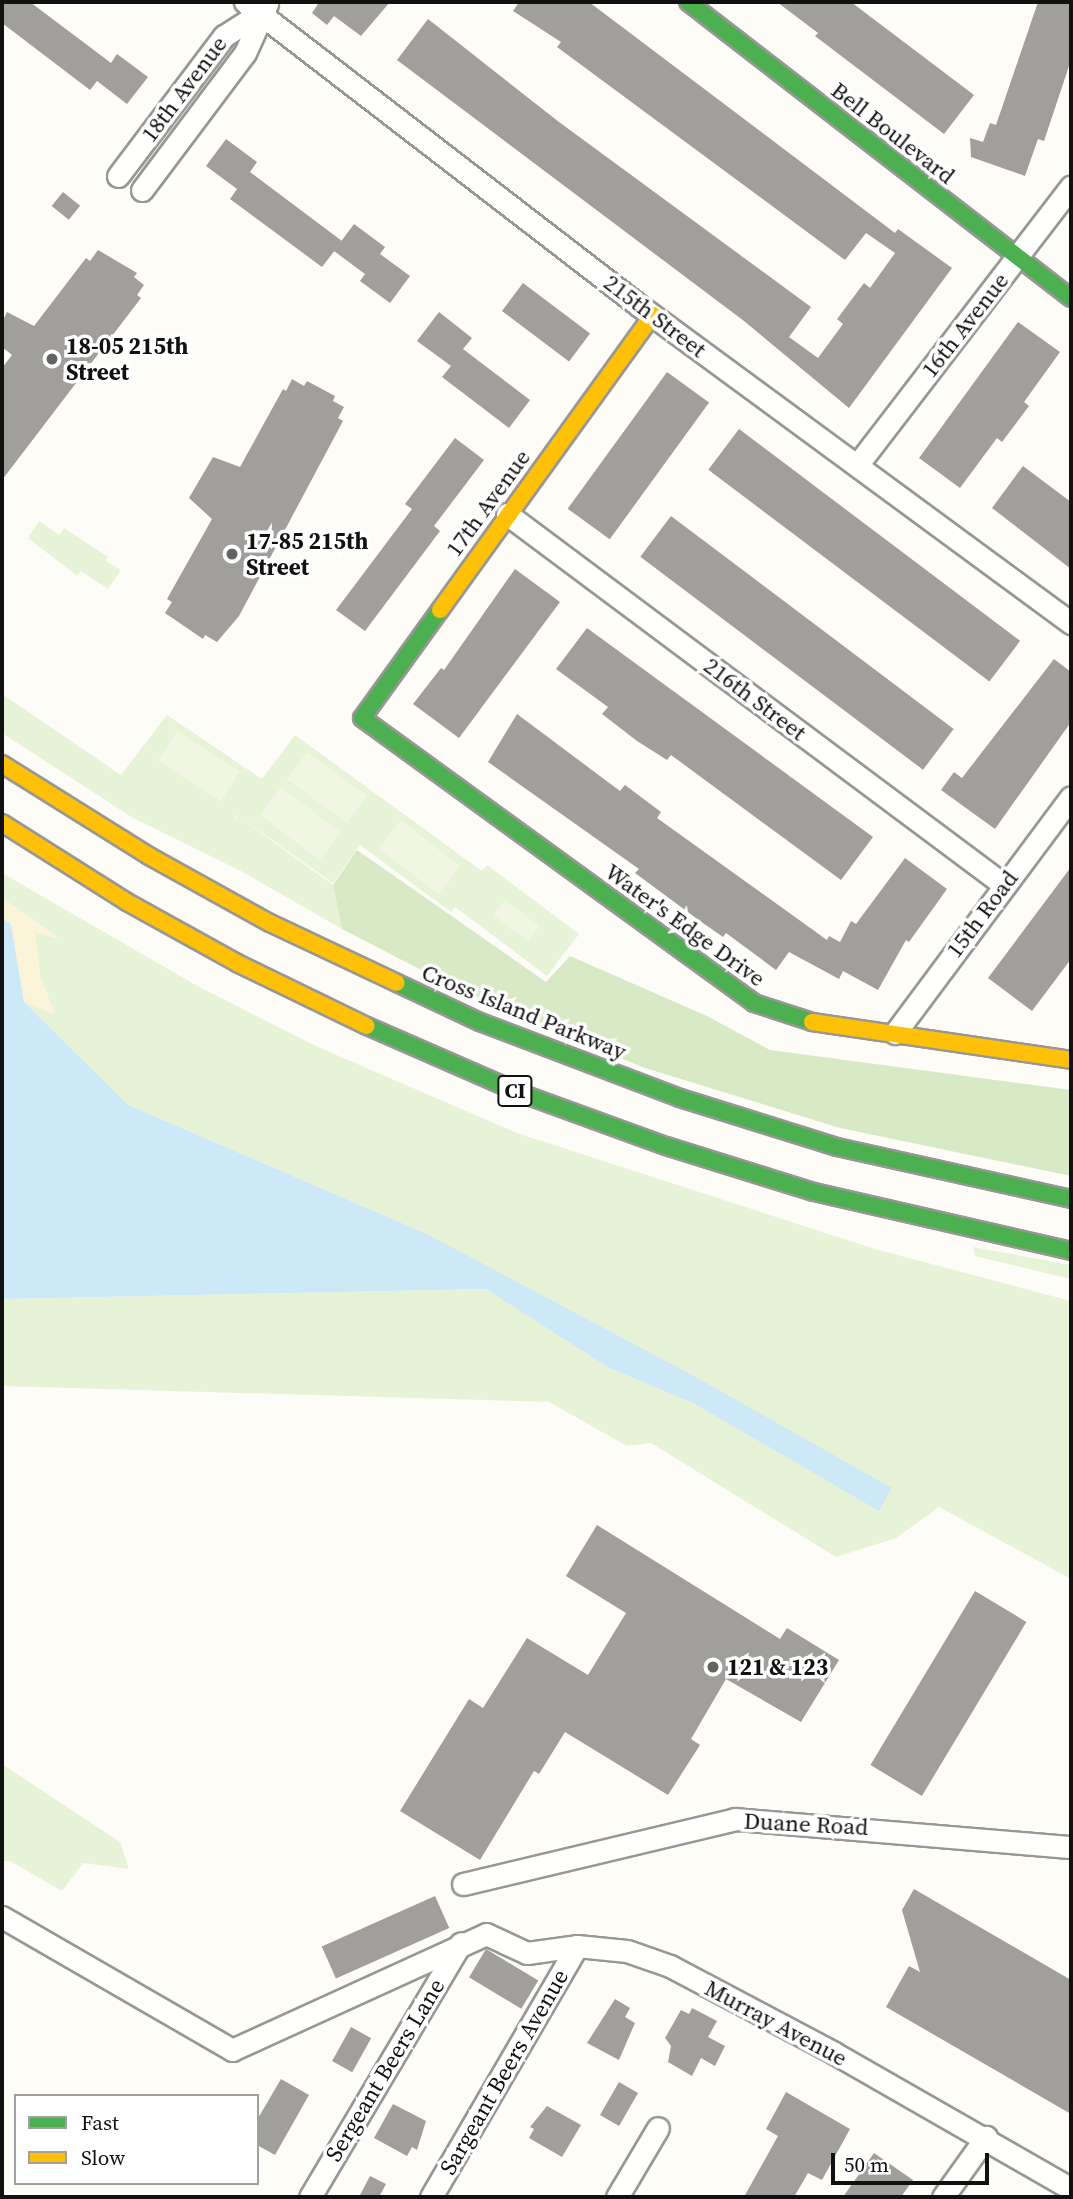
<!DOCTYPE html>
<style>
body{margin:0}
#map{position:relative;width:1073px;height:2199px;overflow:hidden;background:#fdfcf7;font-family:"Source Serif 4",serif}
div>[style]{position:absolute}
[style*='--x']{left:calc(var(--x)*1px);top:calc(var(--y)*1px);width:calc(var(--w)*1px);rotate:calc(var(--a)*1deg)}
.green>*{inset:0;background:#e7f3d7}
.forest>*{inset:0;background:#d8eac5}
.sand>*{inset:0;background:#fcf4d9}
.pitch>*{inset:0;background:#f0f6e1;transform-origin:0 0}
.water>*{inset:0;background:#cde8f7}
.building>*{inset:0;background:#a19f9c;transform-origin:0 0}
.roads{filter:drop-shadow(2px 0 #979795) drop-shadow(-2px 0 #979795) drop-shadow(0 2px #979795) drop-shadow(0 -2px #979795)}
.street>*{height:21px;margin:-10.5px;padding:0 10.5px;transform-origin:10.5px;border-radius:10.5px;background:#fffffe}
.fast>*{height:16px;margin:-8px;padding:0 8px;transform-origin:8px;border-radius:8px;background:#4caf50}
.slow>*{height:16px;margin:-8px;padding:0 8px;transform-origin:8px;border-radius:8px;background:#ffc107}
.dots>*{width:19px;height:19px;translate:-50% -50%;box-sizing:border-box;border:4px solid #fff;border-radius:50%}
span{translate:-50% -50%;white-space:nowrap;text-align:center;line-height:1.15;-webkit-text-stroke:7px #fff;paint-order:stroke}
.shield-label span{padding:2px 5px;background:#fff;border:2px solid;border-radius:5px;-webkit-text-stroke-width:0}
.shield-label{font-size:21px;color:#111;font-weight:700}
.street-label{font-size:23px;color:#111}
.poi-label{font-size:23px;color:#111;font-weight:700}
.left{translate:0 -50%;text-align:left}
.frame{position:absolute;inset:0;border:4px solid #111;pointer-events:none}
.legend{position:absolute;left:14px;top:2094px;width:245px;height:91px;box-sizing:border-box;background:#fff;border:2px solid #a0a0a0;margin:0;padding:9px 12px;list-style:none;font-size:21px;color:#111}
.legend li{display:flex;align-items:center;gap:14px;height:35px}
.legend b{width:35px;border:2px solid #a0a0a0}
.scale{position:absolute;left:831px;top:2153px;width:158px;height:32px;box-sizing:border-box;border:4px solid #111;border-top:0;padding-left:9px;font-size:21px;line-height:24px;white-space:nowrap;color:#111;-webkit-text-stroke:5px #fff;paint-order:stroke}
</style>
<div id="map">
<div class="green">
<div style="clip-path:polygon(231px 41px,238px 47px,145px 170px,139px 170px)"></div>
<div style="clip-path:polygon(39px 521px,59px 535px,64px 528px,108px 557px,106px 561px,121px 570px,108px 589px,81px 571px,77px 576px,28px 538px)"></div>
<div style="clip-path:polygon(2px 694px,121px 775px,167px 715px,262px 779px,295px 735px,482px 871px,487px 865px,579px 934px,547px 976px,455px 907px,451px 912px,360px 845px,333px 883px,237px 815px,234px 821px,238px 816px,333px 885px,342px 929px,241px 871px,133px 818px,2px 733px)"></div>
<div style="clip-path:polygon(2px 873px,201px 988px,318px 1047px,517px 1133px,875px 1249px,1071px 1301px,1071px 1579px,939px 1507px,896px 1538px,836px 1557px,651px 1443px,627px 1446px,549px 1402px,2px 1386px,2px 1299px,486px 1289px,609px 1368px,693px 1403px,878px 1510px,892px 1489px,425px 1233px,128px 1105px,24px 1002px,54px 1013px,40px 976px,34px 931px,57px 937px,2px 898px)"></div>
<div style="clip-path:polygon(973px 1247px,1071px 1265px,1071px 1279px,975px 1256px)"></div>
<div style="clip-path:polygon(2px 1764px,120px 1842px,129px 1869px,83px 1863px,62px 1891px,10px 1861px,2px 1861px)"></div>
</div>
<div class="forest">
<div style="clip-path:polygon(357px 850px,546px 982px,570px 956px,707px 1016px,770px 1050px,1071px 1090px,1071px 1176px,840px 1128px,645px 1068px,481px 1001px,342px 929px,333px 885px)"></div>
</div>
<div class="sand">
<div style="clip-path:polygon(2px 898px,59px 939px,34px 932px,40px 976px,55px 1014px,24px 1002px,11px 924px,2px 918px)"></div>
</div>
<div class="pitch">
<div style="left:177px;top:731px;width:75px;height:35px;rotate:33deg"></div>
<div style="left:307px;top:752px;width:74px;height:34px;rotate:36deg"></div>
<div style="left:281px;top:787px;width:75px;height:35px;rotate:37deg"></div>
<div style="left:401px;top:820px;width:75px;height:36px;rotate:38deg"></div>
<div style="left:505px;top:900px;width:43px;height:19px;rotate:37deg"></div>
</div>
<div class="water">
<div style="clip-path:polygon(2px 918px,11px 924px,24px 1002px,128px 1105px,425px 1233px,692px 1375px,892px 1488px,879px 1511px,693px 1403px,609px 1368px,486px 1289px,2px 1299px)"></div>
</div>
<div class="building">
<div style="clip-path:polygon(2px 2px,30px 2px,111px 63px,117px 54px,148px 77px,127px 104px,97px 81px,90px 90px,2px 23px)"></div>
<div style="clip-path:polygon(315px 2px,390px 2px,361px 36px,334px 16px,327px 25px,312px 13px,318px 4px)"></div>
<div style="clip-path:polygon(519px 2px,589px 2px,895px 233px,898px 229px,952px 268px,849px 408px,744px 321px,397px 60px,428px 19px,559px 122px,811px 307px,789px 337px,818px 358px,843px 324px,837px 319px,864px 283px,870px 288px,895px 253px,866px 233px,845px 260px,557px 47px,561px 42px,513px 11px)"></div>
<div style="clip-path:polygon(777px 2px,851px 2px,974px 95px,944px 134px,815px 36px,818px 33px)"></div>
<div style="clip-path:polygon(1038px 2px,1071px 2px,1071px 60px,1044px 141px,1038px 139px,1025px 176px,971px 157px,970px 138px,983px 142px,990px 123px,996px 125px)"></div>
<div style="clip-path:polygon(226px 139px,257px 162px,250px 172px,342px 241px,322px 267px,230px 199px,237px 189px,206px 166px)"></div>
<div style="left:63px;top:192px;width:22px;height:18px;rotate:39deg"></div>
<div style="clip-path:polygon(354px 224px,385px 247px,380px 254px,410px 276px,390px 303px,360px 281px,365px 274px,334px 251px)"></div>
<div style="clip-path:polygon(98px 250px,137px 273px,134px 277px,144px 285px,137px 295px,141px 298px,2px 480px,2px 368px,12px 355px,2px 347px,2px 322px,7px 312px,34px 326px,86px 258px,90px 261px)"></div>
<div style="left:523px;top:283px;width:84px;height:35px;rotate:37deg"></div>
<div style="clip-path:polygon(439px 312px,472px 338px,463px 349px,530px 400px,509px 428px,442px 377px,451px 366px,417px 341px)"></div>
<div style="clip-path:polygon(1018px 322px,1060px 352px,1024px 402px,1029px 406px,1002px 442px,997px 438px,960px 488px,919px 458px)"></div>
<div style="left:667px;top:372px;width:52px;height:169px;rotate:36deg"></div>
<div style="clip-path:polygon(292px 379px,304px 386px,307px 381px,335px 396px,333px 401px,344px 407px,338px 418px,343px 421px,239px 616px,217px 642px,205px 635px,203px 639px,165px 613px,172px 602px,167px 599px,212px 519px,189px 498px,213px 457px,240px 467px,283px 389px,286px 391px)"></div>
<div style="left:739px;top:429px;width:352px;height:51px;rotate:37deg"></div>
<div style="clip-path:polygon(455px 438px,484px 460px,434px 526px,440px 531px,365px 631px,336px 610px,412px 509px,405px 504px)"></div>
<div style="clip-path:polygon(1023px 466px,1071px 502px,1071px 569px,992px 508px)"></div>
<div style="left:671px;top:516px;width:354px;height:51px;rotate:37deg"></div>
<div style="clip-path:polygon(515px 569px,560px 602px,459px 738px,413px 704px,441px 668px,444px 670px)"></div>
<div style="clip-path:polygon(587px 628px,873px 837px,841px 880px,671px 755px,667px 760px,637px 741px,602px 714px,608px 707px,556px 669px)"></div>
<div style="clip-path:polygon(1054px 659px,1071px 672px,1071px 722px,995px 829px,941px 790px,954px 772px,962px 778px)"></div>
<div style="clip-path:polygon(517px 714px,620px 791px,625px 785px,661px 812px,657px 818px,827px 940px,829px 936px,840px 942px,851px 921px,856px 924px,905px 858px,947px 889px,909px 942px,906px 940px,878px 990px,843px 971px,839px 979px,789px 952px,776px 970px,726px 933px,723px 937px,700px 921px,635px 873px,639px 869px,488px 762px)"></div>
<div style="clip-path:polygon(1071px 867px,1071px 959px,1032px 1011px,988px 978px)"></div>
<div style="clip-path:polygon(597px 1525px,780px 1639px,787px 1628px,839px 1660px,801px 1722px,726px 1679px,691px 1739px,700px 1745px,668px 1795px,565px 1732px,539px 1774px,534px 1771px,480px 1860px,400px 1811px,469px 1699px,483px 1708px,527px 1638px,588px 1675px,626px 1613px,566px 1576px)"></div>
<div style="left:975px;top:1591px;width:60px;height:203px;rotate:31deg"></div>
<div style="clip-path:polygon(914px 1889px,1071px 1980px,1071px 2114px,886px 2007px,909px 1966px,920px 1972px,902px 1910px)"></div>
<div style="left:435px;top:1896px;width:35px;height:124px;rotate:66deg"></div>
<div style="left:486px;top:1949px;width:61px;height:33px;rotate:31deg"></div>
<div style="clip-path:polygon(615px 1999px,630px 2008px,625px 2017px,635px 2023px,619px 2060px,587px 2043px)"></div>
<div style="clip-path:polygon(692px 2008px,717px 2021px,708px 2037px,725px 2046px,715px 2066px,701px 2058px,692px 2076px,668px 2062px,671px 2046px,665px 2038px,681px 2010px,689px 2014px)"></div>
<div style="left:351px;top:2027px;width:23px;height:39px;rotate:29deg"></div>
<div style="clip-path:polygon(281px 2079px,309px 2095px,275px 2155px,257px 2145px,257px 2120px)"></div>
<div style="left:619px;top:2082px;width:22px;height:38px;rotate:30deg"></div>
<div style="clip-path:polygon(786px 2092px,850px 2129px,822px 2180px,808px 2173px,794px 2197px,744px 2197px,778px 2136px,766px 2129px)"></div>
<div style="clip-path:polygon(393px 2104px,426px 2121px,417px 2150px,412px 2147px,407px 2156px,374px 2138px)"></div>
<div style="clip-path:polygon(547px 2106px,581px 2125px,562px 2157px,529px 2138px,534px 2129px,530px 2127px)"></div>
<div style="clip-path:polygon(874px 2153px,913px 2180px,901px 2197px,843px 2197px)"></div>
<div style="clip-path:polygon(370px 2176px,386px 2184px,379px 2197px,359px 2197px)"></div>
</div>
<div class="roads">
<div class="street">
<div style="--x:245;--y:2;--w:495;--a:37.6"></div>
<div style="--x:637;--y:304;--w:539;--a:36.32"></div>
<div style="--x:118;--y:176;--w:176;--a:-52.9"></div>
<div style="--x:224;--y:36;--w:43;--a:-32.6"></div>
<div style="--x:142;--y:190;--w:171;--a:-53.1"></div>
<div style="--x:245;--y:53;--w:54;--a:-65.8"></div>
<div style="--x:858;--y:464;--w:350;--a:-52.5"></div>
<div style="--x:507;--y:514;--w:620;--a:36.74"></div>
<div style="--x:895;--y:1033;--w:294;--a:-53.3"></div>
<div style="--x:463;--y:1884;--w:280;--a:-13.4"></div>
<div style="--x:735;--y:1819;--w:337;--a:4.8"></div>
<div style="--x:2;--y:1917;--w:266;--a:30"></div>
<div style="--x:232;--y:2050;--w:279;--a:-24.5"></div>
<div style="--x:486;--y:1934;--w:45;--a:24.9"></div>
<div style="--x:527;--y:1953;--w:50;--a:-8"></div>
<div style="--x:577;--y:1946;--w:50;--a:5.7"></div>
<div style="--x:627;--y:1951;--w:46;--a:19.2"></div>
<div style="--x:670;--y:1966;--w:186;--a:27.9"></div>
<div style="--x:834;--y:2053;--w:273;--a:29.8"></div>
<div style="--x:310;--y:2197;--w:295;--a:-59.3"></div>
<div style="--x:431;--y:2197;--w:290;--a:-59.8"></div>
<div style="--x:617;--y:2197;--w:80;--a:-59.3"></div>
<div style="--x:943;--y:2197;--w:74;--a:-54.4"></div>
</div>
<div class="fast">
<div style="--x:688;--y:2;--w:484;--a:37.7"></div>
<div style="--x:440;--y:610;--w:133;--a:125.8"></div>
<div style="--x:362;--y:718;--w:485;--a:36"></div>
<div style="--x:754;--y:1003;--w:61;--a:18.1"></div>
<div style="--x:397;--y:983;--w:92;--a:25.2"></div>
<div style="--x:480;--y:1022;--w:214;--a:20.8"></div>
<div style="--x:680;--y:1098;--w:164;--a:17.3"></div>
<div style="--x:837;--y:1147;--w:240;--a:12.5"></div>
<div style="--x:367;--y:1026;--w:167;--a:23.6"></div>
<div style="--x:520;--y:1093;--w:155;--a:20"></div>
<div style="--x:666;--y:1146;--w:155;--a:17.3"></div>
<div style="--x:814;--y:1192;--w:264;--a:12.9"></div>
</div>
<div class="slow">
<div style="--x:440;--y:610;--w:364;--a:-54.2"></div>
<div style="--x:2;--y:764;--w:173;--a:32"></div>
<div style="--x:149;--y:856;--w:138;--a:29"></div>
<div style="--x:270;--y:923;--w:140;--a:25.3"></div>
<div style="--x:2;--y:823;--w:148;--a:32.3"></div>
<div style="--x:127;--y:902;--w:126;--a:29"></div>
<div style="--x:237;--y:963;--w:144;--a:25.9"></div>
<div style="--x:812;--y:1022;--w:262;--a:8.3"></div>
</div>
</div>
<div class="dots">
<div style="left:52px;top:359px;background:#646362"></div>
<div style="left:232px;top:554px;background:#646362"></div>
<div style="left:713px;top:1667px;background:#646362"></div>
</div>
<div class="shield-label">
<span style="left:515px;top:1091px">CI</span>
</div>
<div class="street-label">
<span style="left:184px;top:89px;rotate:-53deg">18th Avenue</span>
<span style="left:893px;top:133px;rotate:38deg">Bell Boulevard</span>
<span style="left:655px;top:316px;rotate:37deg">215th Street</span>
<span style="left:965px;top:325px;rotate:-52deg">16th Avenue</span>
<span style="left:488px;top:503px;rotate:-54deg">17th Avenue</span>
<span style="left:755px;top:699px;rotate:37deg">216th Street</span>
<span style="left:982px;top:914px;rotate:-53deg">15th Road</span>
<span style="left:685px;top:925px;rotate:36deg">Water's Edge Drive</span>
<span style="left:524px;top:1012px;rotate:22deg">Cross Island Parkway</span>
<span style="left:806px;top:1824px;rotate:3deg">Duane Road</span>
<span style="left:776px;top:2023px;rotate:28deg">Murray Avenue</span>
<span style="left:385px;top:2070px;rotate:-59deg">Sergeant Beers Lane</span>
<span style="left:504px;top:2072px;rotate:-60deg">Sargeant Beers Avenue</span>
</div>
<div class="poi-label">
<span class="left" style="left:66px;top:359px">18-05 215th<br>Street</span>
<span class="left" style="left:246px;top:554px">17-85 215th<br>Street</span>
<span class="left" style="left:727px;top:1667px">121 &amp; 123</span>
</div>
<div class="frame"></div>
<ul class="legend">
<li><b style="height:9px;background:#4caf50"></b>Fast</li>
<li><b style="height:9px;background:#ffc107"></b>Slow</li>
</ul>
<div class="scale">50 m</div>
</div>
